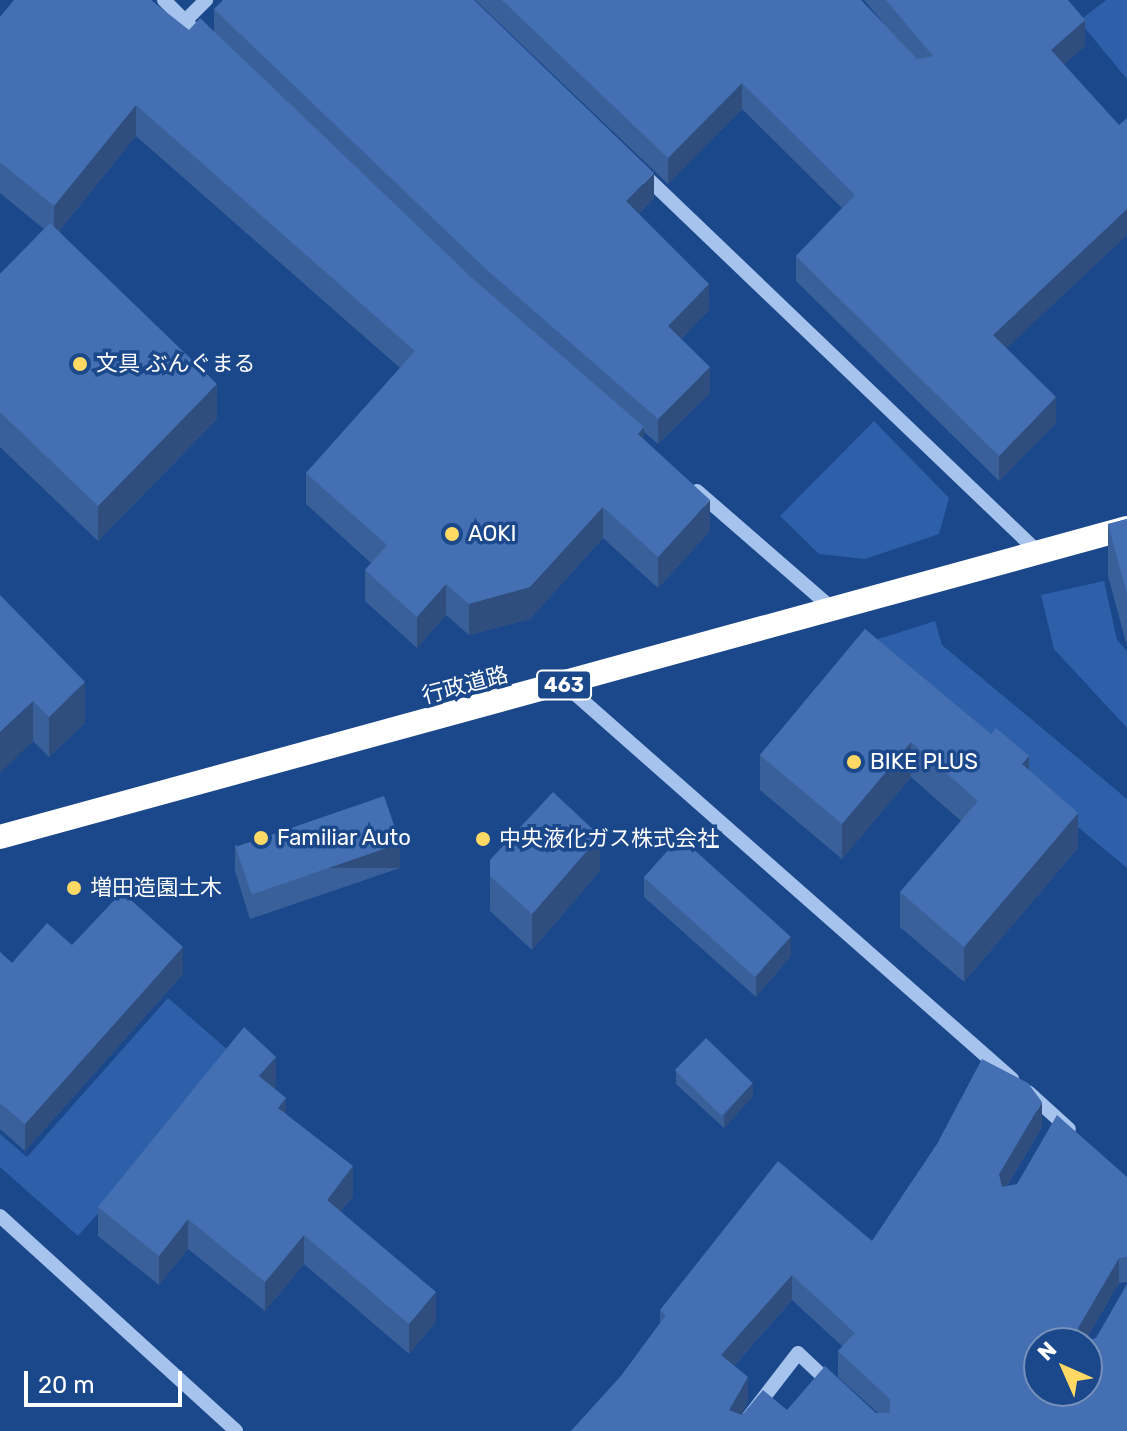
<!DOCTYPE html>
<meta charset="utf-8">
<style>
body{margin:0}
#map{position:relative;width:1127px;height:1431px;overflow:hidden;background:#1b478b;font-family:Rubik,"Noto Sans JP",sans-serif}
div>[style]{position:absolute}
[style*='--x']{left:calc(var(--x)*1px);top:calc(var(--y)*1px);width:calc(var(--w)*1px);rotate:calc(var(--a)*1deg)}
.green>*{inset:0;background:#2e60a9}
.minor>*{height:14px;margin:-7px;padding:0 7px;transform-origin:7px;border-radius:7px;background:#a6c3ed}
.highway>*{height:24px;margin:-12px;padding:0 12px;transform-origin:12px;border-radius:12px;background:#fff}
.wall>*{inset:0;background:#3a609a}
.shaded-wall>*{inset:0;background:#304e7d;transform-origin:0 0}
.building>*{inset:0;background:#4470b3;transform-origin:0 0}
.dots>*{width:22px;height:22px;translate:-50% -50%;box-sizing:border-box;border:4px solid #1b478b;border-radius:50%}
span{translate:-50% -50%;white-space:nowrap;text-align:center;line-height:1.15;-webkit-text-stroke:7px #1b478b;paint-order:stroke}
.shield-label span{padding:2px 6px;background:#1b478b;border:2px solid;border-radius:6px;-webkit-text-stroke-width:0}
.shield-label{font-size:20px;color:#fff;font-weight:700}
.poi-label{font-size:22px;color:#fff}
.left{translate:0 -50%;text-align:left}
.street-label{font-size:22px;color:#fff}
.north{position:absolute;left:1023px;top:1327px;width:80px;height:80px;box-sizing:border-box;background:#1b478b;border:2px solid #7691b9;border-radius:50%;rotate:315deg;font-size:22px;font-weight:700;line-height:32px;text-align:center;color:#fff}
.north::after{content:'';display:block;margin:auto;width:28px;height:36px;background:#ffd963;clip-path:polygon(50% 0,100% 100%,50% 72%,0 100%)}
.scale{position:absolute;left:24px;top:1371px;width:158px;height:36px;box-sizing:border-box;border:4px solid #fff;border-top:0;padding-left:10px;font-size:24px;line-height:28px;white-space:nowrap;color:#fff;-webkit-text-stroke:6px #1b478b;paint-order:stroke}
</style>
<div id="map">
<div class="green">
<div style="clip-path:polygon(1106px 0,1127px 0,1127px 79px,1079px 21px)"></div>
<div style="clip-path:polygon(874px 421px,949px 498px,939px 534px,865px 559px,819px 554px,780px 516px)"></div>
<div style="clip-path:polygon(1104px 581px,1117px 640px,1127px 651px,1127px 728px,1054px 649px,1041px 595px)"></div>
<div style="clip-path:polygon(935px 621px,942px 645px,1127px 799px,1127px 868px,860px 645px)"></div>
<div style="clip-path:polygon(168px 998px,236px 1057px,78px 1236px,0 1167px,0 1134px,27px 1157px)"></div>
</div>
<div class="minor">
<div style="--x:164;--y:0;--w:30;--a:45"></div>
<div style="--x:204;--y:39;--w:26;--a:-137"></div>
<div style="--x:185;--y:21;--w:30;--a:-45"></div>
<div style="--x:641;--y:172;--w:551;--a:43.75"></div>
<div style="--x:697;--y:491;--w:181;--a:41"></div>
<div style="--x:565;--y:685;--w:596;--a:41.39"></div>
<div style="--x:1028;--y:1092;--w:55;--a:42.1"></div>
<div style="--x:0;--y:1216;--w:319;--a:42.3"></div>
<div style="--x:738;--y:1431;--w:98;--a:-52.4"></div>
<div style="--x:798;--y:1353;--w:47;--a:43.3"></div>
</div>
<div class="highway">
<div style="--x:0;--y:837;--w:1169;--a:-15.33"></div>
</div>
<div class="wall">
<div style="clip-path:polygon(475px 0,861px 0,889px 30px,864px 0,1068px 0,1085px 46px,1064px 64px,1127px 235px,1006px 348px,1056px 423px,999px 481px,796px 281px,796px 256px,842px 208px,742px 109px,668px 184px)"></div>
<div style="clip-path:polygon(214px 9px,654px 198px,639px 214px,709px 310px,681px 339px,710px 393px,658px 444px,644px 432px,644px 440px,710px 531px,658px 588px,603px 538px,530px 619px,469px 635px,446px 615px,417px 648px,365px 601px,365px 570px,371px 563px,306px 504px,306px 473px,400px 368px,136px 136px,59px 231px,217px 419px,98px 541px,0 447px,0 274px,44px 229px,0 193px,0 17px,214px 32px)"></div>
<div style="clip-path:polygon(1127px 519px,1127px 646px,1108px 576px,1108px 524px)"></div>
<div style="clip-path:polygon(0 595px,85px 723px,49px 757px,33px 741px)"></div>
<div style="clip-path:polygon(865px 629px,1029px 770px,1078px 848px,964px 982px,900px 927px,900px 892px,961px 821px,911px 777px,842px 859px,760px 790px,760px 755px)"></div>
<div style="clip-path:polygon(235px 845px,400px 868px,250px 919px,235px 871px)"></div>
<div style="clip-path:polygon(490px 860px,600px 871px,532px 950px,490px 911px)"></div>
<div style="clip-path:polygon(644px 877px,791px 956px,756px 997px,644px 897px)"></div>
<div style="clip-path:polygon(72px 945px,183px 974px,25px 1151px,0 1129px,0 952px,12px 963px)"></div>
<div style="clip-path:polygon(676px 1071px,753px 1096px,724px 1128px,676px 1084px)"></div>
<div style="clip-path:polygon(276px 1087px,274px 1089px,286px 1114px,353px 1196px,341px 1211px,436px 1322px,409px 1354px,304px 1264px,265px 1311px,188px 1249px,159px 1285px,98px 1236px,98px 1207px)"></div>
<div style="clip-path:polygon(evenodd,1042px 1127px,1007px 1186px,1127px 1177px,1127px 1282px,1119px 1283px,1085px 1341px,1127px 1431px,571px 1431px,621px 1376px,660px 1323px,660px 1310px,872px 1241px,1042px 1127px,792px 1300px,843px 1347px,838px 1351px,838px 1377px,878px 1413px,787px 1410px,741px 1414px,748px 1402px,734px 1366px,792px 1300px)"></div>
</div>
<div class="shaded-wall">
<div style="clip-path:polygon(1085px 20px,1085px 46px,1051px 76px,1051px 50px)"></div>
<div style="clip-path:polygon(742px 83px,742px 109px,668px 184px,668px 158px)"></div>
<div style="clip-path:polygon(136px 105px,136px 136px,54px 237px,54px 206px)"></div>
<div style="clip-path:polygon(654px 173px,654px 198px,626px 227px,626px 201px)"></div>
<div style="clip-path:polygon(1127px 209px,1127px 235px,993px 361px,993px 335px)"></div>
<div style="clip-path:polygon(709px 284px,709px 310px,668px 352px,668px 326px)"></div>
<div style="clip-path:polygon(710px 367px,710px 393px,658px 444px,658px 419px)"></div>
<div style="clip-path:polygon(217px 384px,217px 419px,98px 541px,98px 506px)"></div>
<div style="clip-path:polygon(1056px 397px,1056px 423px,999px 481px,999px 456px)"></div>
<div style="clip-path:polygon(644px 427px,644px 459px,638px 434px)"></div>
<div style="clip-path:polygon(710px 500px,710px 531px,658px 588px,658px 557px)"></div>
<div style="clip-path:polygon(603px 507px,603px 538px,530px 619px,469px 635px,469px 604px)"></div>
<div style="clip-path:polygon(446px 584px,446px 615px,417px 648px,417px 617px)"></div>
<div style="clip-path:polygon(85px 682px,85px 723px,49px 757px,49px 717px)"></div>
<div style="clip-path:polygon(33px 701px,33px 741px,0 773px,0 732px)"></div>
<div style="clip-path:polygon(911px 742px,911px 777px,842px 859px,842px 824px)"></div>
<div style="clip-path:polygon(1029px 756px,1029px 791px,1022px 764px)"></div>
<div style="clip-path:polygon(1078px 813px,1078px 848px,964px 982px,964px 947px)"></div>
<div style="clip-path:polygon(600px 836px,600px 871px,532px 950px,532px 914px)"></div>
<div style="left:400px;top:843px;width:25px;height:158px;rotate:90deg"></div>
<div style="clip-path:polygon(791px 936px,791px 956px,756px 997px,756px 977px)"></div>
<div style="clip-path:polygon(183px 947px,183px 974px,25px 1151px,25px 1124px)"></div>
<div style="clip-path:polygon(276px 1057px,276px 1087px,259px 1106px,259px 1076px)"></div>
<div style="clip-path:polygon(753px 1083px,753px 1096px,724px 1128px,724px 1115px)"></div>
<div style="clip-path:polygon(286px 1098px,286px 1127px,278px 1108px)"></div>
<div style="clip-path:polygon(1042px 1102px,1042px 1127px,999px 1199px,999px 1174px)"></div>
<div style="clip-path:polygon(353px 1166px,353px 1196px,327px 1229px,327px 1200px)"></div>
<div style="clip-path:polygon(188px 1219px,188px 1249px,159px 1285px,159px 1256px)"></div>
<div style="clip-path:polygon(304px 1235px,304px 1264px,265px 1311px,265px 1282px)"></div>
<div style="clip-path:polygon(1119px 1258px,1119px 1283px,1084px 1343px,1078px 1343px,1078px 1328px)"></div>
<div style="clip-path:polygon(792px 1275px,792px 1300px,721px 1380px,721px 1355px)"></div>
<div style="clip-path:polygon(436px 1292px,436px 1322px,409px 1354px,409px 1324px)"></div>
<div style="clip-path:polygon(748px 1377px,748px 1402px,732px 1431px,729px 1410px)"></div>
</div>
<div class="building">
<div style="clip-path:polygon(14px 0,151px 0,189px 30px,200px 18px,472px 278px,644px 427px,638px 434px,710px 500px,658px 557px,603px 507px,530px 587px,469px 604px,446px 584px,417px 617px,365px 570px,387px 545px,306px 473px,415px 351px,136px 105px,54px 206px,0 162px,0 17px)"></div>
<div style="clip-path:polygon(223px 0,474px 0,654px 173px,626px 201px,709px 284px,668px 326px,710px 367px,658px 419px,486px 269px,214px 9px)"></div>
<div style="clip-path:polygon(502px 0,861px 0,917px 59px,933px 56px,886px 0,1068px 0,1085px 20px,1051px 50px,1119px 125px,1127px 118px,1127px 209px,993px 335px,1056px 397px,999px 456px,796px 256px,855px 195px,742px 83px,668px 158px)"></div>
<div style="clip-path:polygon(50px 223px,217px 384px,98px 506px,0 412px,0 274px)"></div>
<div style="clip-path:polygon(1127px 519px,1127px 594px,1108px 524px)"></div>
<div style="clip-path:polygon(0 595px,85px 682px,49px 717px,33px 701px,0 732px)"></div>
<div style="clip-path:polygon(865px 629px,991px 734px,996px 728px,1029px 756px,1022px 764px,1078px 813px,964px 947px,900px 892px,978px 801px,911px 742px,842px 824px,760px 755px)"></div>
<div style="clip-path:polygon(553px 792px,600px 836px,532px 914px,490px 876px,490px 860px)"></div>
<div style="left:384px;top:796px;width:50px;height:157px;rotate:71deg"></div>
<div style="left:680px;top:837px;width:149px;height:54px;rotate:42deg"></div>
<div style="clip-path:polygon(122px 892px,183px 947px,25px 1124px,0 1103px,0 952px,12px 963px,47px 923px,72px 945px)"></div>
<div style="clip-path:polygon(244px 1027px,276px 1057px,259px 1076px,286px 1098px,278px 1108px,353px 1166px,327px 1200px,436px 1292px,409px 1324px,304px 1235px,265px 1282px,188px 1219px,159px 1256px,98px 1207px)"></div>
<div style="left:706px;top:1038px;width:65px;height:45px;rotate:44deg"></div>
<div style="clip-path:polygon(evenodd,982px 1059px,1028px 1083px,1042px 1102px,999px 1174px,1002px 1187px,1017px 1184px,1057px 1115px,1127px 1177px,1127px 1257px,1119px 1258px,1078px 1328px,1083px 1342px,1096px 1338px,1127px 1284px,1127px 1431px,571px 1431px,621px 1376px,666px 1315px,660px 1310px,778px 1161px,872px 1241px,937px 1144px,982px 1059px,792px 1275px,855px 1333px,838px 1351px,890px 1399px,890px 1413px,876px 1413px,825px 1366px,787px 1410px,763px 1390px,742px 1415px,729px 1410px,748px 1377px,721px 1355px,792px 1275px,982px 1059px,1039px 1343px,1087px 1343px,1087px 1391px,1039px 1391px,1039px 1343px)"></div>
</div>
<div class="dots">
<div style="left:80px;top:364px;background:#ffd963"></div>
<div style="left:452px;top:534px;background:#ffd963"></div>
<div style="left:854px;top:762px;background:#ffd963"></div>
<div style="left:261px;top:838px;background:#ffd963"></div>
<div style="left:483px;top:839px;background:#ffd963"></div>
<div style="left:74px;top:888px;background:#ffd963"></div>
</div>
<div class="shield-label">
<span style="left:564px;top:685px">463</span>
</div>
<div class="poi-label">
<span class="left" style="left:96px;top:364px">文具 ぶんぐまる</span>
<span class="left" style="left:468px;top:534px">AOKI</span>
<span class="left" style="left:870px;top:762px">BIKE PLUS</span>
<span class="left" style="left:277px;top:838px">Familiar Auto</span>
<span class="left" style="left:499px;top:839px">中央液化ガス株式会社</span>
<span class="left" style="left:90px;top:888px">増田造園土木</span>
</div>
<div class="street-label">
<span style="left:465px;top:685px;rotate:-15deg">行政道路</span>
</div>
<div class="north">N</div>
<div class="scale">20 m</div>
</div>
